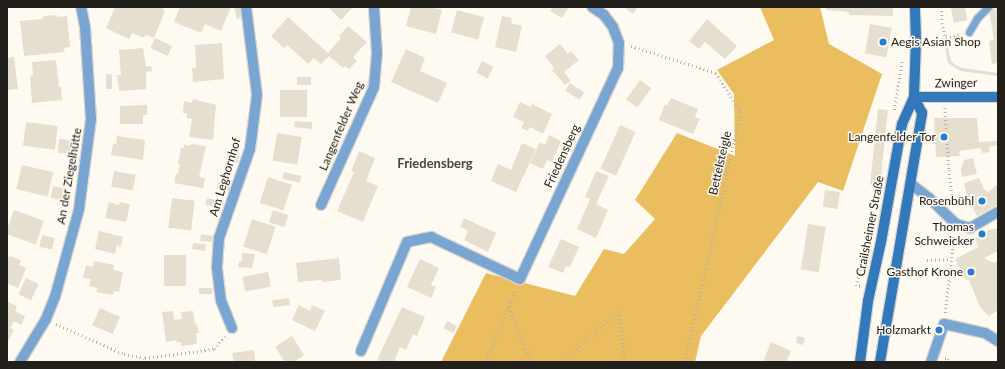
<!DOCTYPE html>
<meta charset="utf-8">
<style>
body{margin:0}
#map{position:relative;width:1005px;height:369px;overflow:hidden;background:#fffaf1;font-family:Lato,sans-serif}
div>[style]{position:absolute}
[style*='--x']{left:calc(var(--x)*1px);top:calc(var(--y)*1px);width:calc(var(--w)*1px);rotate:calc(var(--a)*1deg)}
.forest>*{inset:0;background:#eabe5f}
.building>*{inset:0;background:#e6decf;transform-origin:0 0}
.path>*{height:2.5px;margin-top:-1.25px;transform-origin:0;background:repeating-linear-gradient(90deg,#b6b2aa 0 1px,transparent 0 4px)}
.roads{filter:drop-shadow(1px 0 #dcd7cf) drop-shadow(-1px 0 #dcd7cf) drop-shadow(0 1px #dcd7cf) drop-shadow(0 -1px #dcd7cf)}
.lane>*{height:7px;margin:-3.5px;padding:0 3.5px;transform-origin:3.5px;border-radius:3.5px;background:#78a5d2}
.street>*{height:10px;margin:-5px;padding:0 5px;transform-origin:5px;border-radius:5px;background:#78a5d2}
.secondary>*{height:10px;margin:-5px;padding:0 5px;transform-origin:5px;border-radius:5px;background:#3279bb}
.dots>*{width:11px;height:11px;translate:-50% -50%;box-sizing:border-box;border:2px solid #fffaf1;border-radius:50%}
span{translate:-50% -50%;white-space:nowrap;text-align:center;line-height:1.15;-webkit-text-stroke:3px #fffaf1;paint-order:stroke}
.poi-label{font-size:12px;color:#23201b}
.left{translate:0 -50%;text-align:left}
.right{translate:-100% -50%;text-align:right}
.street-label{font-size:12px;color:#23201b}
.neighbourhood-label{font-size:13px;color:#4c4639;font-weight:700}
.frame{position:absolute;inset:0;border:8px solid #23201b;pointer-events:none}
</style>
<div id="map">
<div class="forest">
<div style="clip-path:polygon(760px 7px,820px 7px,829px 44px,882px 74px,843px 191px,818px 182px,701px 336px,695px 362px,441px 362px,486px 273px,575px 296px,604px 249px,624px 254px,655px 219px,635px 200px,677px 133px,735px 156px,734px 94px,717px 70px,774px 40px)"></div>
</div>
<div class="building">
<div style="clip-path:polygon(115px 7px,164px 7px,162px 10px,165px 11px,154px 38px,146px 35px,144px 38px,132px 33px,129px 39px,106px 28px)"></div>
<div style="clip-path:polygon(180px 7px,231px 7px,221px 31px,205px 24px,201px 33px,174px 22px)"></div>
<div style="clip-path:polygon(234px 7px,242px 7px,244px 17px,237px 19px)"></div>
<div style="clip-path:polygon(328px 7px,353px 7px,341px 20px)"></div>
<div style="clip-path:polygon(411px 7px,429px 7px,442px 10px,436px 34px,406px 26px)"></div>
<div style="clip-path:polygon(553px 7px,569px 7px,562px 18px,550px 11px)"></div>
<div style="clip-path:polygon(624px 7px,638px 7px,633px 14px)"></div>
<div style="clip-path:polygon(825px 7px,893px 7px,893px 16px,849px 15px,849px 12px,827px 10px)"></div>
<div style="clip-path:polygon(957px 7px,965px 7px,967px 20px,954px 23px,951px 8px)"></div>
<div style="clip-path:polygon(998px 8px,998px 63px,992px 64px,989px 41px,994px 40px,989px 10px)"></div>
<div style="left:457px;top:10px;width:28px;height:23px;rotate:15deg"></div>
<div style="clip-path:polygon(57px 15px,57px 17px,67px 16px,70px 47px,64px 48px,65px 52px,24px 56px,20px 21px,43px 19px,43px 16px)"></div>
<div style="clip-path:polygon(502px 16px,512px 18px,511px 23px,522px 26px,516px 52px,495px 47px)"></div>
<div style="clip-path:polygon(288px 17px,328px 53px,341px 38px,339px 36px,348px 26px,367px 42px,353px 57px,357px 61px,349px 69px,345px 66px,343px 68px,329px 56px,321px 64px,314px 58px,308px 64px,287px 45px,284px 48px,271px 36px)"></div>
<div style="clip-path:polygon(707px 19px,737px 46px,725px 59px,705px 42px,699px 49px,689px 41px)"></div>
<div style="left:870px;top:24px;width:22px;height:30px;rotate:10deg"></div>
<div style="left:155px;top:38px;width:19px;height:11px;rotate:25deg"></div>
<div style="clip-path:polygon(946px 39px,951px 61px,957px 66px,963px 68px,998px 73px,998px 76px,960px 71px,948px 63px,944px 40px)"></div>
<div style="clip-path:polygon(222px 43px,224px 79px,193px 82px,192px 68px,196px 68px,195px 45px)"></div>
<div style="clip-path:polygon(560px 44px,568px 54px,571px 51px,579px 60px,564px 72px,571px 81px,565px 85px,552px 70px,554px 68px,545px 56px)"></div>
<div style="clip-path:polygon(143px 48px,146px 67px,151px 66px,152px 71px,146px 72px,146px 89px,119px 91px,117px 75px,121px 75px,119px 50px)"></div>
<div style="clip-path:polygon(406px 49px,425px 58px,420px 71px,447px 83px,438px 103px,391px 82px)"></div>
<div style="clip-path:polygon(14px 57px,18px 89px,7px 90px,7px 58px)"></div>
<div style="clip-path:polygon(56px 60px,59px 87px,61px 87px,62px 100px,32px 103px,30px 76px,33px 75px,32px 62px)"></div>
<div style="left:482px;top:61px;width:13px;height:13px;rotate:27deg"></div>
<div style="left:106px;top:74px;width:6px;height:15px"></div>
<div style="left:311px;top:77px;width:8px;height:14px;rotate:90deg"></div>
<div style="left:640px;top:80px;width:14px;height:24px;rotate:36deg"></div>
<div style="left:570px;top:83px;width:17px;height:9px;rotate:33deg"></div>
<div style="left:280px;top:90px;width:27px;height:27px"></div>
<div style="clip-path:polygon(671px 98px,698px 109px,695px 117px,700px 119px,693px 134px,659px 120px,665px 104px,667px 106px)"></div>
<div style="clip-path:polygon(193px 99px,216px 105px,213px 140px,189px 137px,192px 119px,187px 118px,187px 114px,183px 113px,184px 101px,192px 103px)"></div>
<div style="clip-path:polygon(520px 102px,531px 107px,532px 104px,552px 114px,543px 134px,530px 127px,528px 131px,521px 128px,524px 122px,513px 117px)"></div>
<div style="clip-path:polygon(147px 105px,147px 115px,143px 115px,143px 124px,120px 124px,120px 106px)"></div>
<div style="left:878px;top:109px;width:10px;height:76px;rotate:6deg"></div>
<div style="clip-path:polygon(934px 118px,977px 118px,979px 142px,998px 141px,998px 145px,989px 147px,990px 152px,982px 153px,981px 148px,959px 151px,960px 156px,936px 157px)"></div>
<div style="clip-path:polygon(295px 121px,312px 122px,312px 129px,294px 127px)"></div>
<div style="left:26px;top:122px;width:32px;height:24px;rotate:7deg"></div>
<div style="left:620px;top:125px;width:17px;height:48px;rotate:24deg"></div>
<div style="left:277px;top:133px;width:25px;height:28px;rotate:9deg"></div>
<div style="clip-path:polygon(549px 135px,561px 141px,552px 162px,547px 160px,543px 169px,530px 163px,540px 142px,545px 145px)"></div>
<div style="clip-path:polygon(117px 136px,145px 140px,143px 160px,111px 155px,113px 144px,116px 144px)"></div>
<div style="left:59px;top:139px;width:13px;height:14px;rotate:4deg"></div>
<div style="clip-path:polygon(522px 143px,536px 149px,516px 192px,491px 181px,498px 164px,511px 170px)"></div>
<div style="clip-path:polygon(191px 144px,206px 146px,199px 177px,205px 178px,203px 188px,174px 183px,176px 174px,178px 174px,180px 165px,178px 164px,181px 148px,184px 148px,184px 145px,190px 146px)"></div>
<div style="left:227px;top:151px;width:12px;height:11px;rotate:5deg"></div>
<div style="clip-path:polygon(359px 151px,375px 158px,366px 181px,378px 186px,363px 222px,337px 211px,354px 172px,351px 171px)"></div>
<div style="clip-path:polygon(973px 158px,977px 174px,962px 177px,961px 169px,964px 160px)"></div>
<div style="left:22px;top:165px;width:32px;height:25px;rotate:13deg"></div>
<div style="left:114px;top:171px;width:22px;height:16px;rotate:10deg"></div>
<div style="clip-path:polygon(596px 171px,609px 176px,596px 204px,608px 210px,596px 238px,577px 229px,590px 199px,585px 197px)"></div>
<div style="left:284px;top:172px;width:18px;height:7px;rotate:13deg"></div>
<div style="left:268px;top:177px;width:25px;height:27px;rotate:18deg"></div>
<div style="clip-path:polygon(979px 178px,984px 189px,988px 192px,998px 184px,998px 204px,977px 216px,967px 197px,964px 183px)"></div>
<div style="clip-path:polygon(218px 182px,231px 185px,230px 191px,217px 189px)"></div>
<div style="left:53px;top:186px;width:14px;height:12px;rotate:12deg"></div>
<div style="left:825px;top:190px;width:15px;height:17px;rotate:8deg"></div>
<div style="left:172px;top:198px;width:23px;height:30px;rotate:7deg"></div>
<div style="left:207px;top:198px;width:13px;height:7px;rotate:13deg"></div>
<div style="clip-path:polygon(109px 202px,119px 205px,120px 202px,130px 204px,126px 222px,105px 218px)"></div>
<div style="left:14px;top:210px;width:32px;height:25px;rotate:20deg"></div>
<div style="left:273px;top:210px;width:16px;height:13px;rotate:18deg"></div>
<div style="clip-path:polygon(464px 218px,496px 233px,488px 252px,464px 240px,468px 231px,460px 227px)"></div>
<div style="left:252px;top:219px;width:25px;height:29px;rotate:18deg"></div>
<div style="left:808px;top:224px;width:18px;height:46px;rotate:9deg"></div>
<div style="clip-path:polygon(998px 228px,998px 251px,984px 258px,994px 263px,998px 260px,998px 310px,989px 316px,980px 307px,969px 280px,967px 281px,955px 259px,978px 247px,975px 238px,989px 230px)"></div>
<div style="clip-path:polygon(99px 231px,123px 237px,121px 247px,117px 245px,115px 254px,95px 249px)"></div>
<div style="clip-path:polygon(201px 234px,213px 236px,212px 242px,200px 241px)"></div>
<div style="left:42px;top:235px;width:13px;height:12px;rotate:13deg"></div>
<div style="clip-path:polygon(561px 239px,579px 247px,570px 267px,566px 266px,563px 273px,548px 267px)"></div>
<div style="clip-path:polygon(193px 243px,206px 244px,205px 251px,192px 249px)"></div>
<div style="clip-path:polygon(242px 253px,255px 254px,252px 268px,238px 267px,239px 261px,242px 261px)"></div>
<div style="left:164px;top:255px;width:22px;height:31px"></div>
<div style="clip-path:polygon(10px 256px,21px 260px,19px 265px,26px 268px,18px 288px,7px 283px,7px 260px)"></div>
<div style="clip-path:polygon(339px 258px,341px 280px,322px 282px,322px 280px,298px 282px,296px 263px)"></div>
<div style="clip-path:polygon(420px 259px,439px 268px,431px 285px,436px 287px,431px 298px,407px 287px)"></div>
<div style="clip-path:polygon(94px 261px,114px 265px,113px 270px,123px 272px,119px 292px,114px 291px,113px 295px,96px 292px,97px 288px,89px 286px,91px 279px,83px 278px,86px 265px,93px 267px)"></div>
<div style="left:268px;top:272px;width:15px;height:26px;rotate:79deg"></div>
<div style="left:26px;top:278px;width:14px;height:18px;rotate:25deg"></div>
<div style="left:199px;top:288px;width:13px;height:6px"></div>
<div style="left:289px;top:298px;width:7px;height:17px;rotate:82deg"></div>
<div style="clip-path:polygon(8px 302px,17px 306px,15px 311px,25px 316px,21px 325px,14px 321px,10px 328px,14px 330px,7px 343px)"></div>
<div style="clip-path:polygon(299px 305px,310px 311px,312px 305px,325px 311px,315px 331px,292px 320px)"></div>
<div style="clip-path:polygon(402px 307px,425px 317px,417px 336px,413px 334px,406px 350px,400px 347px,394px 362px,381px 362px,377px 360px)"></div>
<div style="left:100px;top:308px;width:22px;height:19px;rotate:24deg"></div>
<div style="clip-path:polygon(173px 311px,174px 320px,182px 319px,181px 312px,193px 311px,195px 325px,197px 324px,199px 333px,196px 333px,197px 344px,181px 346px,181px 342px,177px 343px,176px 340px,166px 342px,162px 312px)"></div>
<div style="left:447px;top:321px;width:11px;height:8px;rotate:27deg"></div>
<div style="clip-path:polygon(292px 336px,304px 355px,294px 362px,285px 362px,275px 347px)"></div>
<div style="clip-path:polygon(797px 336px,805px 338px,803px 345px,796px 343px)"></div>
<div style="clip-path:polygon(771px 342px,791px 351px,786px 362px,763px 362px)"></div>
<div style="clip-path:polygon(254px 350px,255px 362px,234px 362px,232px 353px)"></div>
</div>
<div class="path">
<div style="--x:942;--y:7;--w:16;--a:90"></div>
<div style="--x:942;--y:23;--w:16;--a:75"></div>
<div style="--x:946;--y:38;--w:15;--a:-16"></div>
<div style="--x:631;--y:46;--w:89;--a:17.6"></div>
<div style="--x:716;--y:73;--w:46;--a:57.3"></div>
<div style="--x:741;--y:112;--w:256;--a:102.6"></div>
<div style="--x:945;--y:108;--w:62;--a:86.3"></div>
<div style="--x:949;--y:170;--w:34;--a:83"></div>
<div style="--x:894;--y:110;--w:50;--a:-80.7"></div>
<div style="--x:927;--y:260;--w:23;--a:-2"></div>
<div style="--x:860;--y:286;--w:4;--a:180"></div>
<div style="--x:856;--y:286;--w:76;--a:-77.1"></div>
<div style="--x:509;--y:307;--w:59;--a:68.2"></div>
<div style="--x:945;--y:313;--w:79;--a:-83.4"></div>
<div style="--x:56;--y:324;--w:74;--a:23.8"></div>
<div style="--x:124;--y:354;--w:21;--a:11"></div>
<div style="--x:145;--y:358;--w:70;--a:-7.4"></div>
<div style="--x:214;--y:349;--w:17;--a:-50"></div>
<div style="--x:945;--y:358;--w:4;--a:14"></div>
<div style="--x:949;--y:359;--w:3;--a:108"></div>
<div style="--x:485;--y:362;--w:79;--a:-67"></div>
<div style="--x:561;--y:362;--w:77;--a:-41.3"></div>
<div style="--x:619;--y:311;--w:51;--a:83.3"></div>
<div style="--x:977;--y:362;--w:21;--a:0"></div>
</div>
<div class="roads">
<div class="lane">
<div style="--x:969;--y:32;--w:16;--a:-60"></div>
<div style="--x:977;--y:18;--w:16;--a:-45"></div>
</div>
<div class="street">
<div style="--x:911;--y:184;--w:23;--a:38"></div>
<div style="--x:929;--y:198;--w:37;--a:44"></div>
<div style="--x:956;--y:224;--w:15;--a:16"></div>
<div style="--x:970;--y:228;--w:32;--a:-30"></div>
<div style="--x:321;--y:205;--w:129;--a:-65.8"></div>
<div style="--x:374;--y:87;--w:33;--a:-85"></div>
<div style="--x:377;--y:54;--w:47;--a:-93.7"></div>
<div style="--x:232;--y:328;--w:29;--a:-112"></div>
<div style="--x:221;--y:301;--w:35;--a:-97"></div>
<div style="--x:217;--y:266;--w:28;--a:-86"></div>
<div style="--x:219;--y:238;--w:94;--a:-70.8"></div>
<div style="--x:250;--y:149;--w:54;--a:-82.6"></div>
<div style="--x:257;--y:95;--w:89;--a:-97.1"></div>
<div style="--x:361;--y:351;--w:118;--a:-67.1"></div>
<div style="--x:407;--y:242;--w:25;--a:-12"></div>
<div style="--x:431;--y:237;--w:98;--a:25.3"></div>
<div style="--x:520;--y:279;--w:233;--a:-65.1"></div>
<div style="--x:618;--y:68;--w:25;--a:-88"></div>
<div style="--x:619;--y:43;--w:17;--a:-111"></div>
<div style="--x:613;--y:27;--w:15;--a:-127"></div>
<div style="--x:604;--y:15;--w:14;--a:-146"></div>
<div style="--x:20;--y:362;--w:50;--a:-58.8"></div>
<div style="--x:46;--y:319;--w:24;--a:-68"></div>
<div style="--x:55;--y:297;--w:91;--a:-74.7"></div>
<div style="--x:79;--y:209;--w:91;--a:-82.4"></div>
<div style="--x:91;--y:119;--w:92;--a:-93.7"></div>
<div style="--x:85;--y:27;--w:20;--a:-101"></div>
<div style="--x:931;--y:362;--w:40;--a:-71.1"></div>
<div style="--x:944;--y:324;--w:42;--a:12.4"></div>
<div style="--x:985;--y:333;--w:15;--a:32"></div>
</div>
<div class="secondary">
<div style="--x:914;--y:97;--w:84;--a:0"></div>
<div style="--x:860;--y:362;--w:62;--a:-82.5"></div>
<div style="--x:868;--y:301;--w:60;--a:-77.6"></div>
<div style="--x:881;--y:242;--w:120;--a:-79.9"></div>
<div style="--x:902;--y:124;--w:30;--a:-66"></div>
<div style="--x:914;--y:97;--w:58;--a:-88"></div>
<div style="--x:916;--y:39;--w:32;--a:-92"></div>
<div style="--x:880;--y:362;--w:253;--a:-80.4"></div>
<div style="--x:922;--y:113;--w:18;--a:-117"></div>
</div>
</div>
<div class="dots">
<div style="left:883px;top:42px;background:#267ecc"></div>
<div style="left:944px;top:137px;background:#267ecc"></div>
<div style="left:982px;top:201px;background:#267ecc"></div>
<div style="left:982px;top:234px;background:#267ecc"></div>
<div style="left:971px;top:272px;background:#267ecc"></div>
<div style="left:939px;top:330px;background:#267ecc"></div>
</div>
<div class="poi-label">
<span class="left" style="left:891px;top:42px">Aegis Asian Shop</span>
<span class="right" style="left:936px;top:137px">Langenfelder Tor</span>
<span class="right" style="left:974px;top:201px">Rosenbühl</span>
<span class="right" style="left:974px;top:234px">Thomas<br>Schweicker</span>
<span class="right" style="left:963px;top:272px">Gasthof Krone</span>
<span class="right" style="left:931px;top:330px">Holzmarkt</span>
</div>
<div class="street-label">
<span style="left:956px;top:83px;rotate:-1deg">Zwinger</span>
<span style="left:341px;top:126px;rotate:-67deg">Langenfelder Weg</span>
<span style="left:562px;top:156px;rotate:-65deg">Friedensberg</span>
<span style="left:720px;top:163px;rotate:-77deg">Bettelsteigle</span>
<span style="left:69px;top:176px;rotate:-80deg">An der Ziegelhütte</span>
<span style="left:225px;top:177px;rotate:-73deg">Am Leghornhof</span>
<span style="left:870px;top:226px;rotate:-79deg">Crailsheimer Straße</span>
</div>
<div class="neighbourhood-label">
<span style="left:435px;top:163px">Friedensberg</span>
</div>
<div class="frame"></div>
</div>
